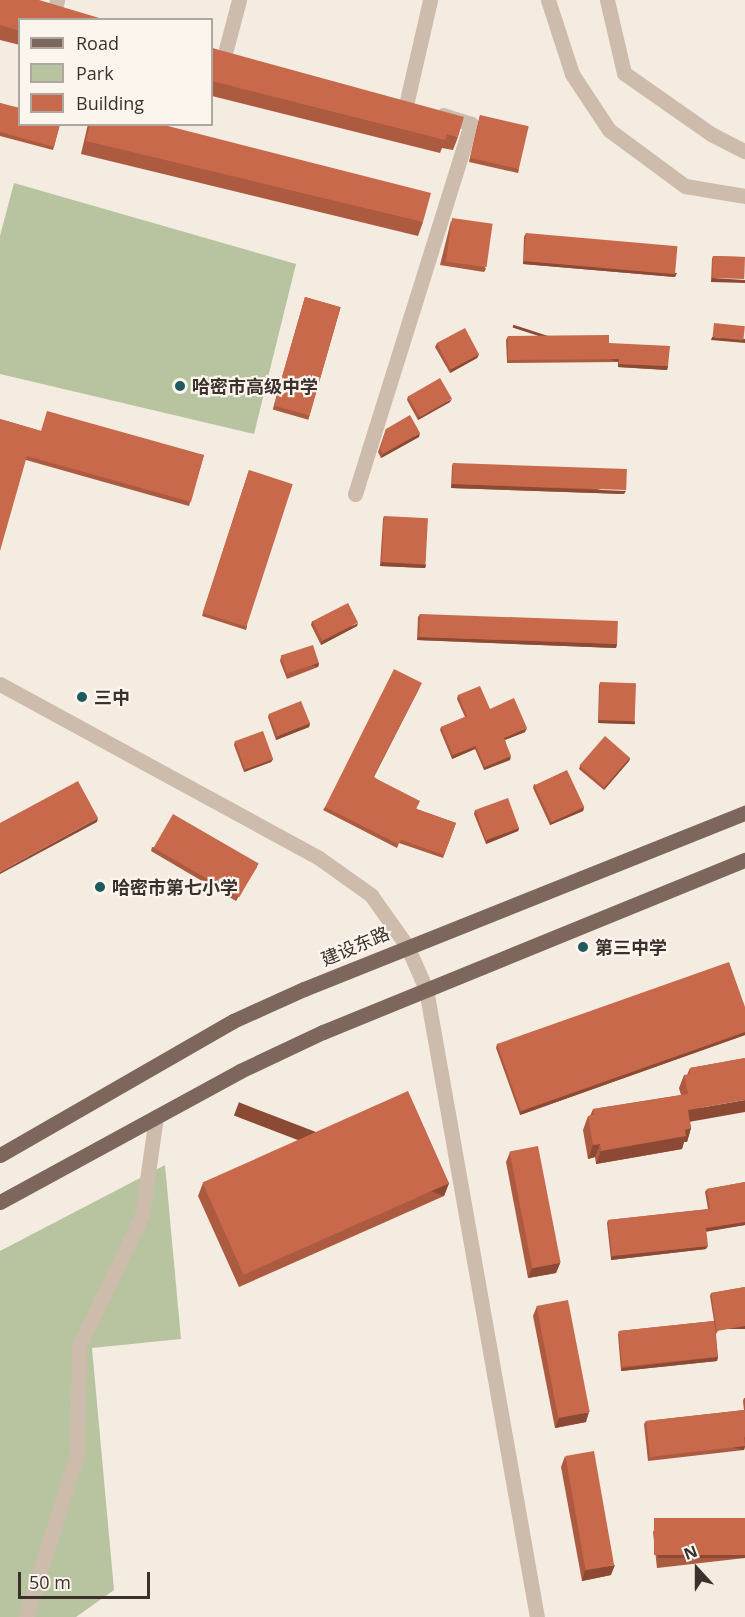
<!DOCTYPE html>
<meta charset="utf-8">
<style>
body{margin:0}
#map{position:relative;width:745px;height:1617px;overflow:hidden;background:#f4ebe1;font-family:"Open Sans","Noto Sans SC",sans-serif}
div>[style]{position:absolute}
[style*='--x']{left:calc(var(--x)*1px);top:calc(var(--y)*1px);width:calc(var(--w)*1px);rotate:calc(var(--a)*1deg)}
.green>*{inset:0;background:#b8c4a0}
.minor>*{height:15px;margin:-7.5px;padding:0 7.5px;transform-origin:7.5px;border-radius:7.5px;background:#cdbbac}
.major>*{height:15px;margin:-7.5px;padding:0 7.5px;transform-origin:7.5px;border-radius:7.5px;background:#7d675c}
.wall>*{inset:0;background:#ac5a40;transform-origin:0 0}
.shaded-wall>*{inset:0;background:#8c4a34;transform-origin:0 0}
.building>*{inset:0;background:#c8694b;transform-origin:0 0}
.dots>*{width:16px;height:16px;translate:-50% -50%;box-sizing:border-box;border:3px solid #fbf5ee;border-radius:50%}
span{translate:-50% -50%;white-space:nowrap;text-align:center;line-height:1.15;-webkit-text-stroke:4.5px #fbf5ee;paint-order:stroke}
.poi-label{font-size:18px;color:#3b302b;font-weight:700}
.left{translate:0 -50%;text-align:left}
.street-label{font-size:18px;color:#3b302b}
.legend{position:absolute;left:18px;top:18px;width:195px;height:108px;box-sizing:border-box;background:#fbf5ee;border:2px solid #aea6a0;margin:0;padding:8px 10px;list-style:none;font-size:18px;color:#3b302b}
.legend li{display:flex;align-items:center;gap:12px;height:30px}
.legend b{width:30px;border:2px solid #aea6a0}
.north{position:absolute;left:667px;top:1539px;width:60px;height:60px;-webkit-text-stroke:4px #fbf5ee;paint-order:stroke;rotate:339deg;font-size:16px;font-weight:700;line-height:24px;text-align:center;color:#3b302b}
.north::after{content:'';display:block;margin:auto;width:21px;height:27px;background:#3b302b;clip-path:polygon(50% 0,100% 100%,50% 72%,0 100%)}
.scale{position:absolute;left:18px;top:1572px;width:132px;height:27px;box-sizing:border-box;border:3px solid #3b302b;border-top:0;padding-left:8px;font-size:18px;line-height:21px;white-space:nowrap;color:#3b302b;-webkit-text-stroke:4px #fbf5ee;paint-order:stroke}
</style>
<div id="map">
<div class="green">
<div style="clip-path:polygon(14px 183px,296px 264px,254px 434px,0 374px,0 236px)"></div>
<div style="clip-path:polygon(165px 1165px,181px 1339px,92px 1348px,114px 1590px,76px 1617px,0 1617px,0 1251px)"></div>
</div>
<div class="minor">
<div style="--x:548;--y:0;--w:78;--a:72"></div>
<div style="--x:572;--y:74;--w:67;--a:56.5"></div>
<div style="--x:609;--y:130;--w:94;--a:36.4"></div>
<div style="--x:685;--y:186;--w:61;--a:9.5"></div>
<div style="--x:607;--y:0;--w:75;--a:76.9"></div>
<div style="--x:624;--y:73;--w:106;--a:35"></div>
<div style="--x:711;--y:134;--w:38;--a:27"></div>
<div style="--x:55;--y:9;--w:9;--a:-77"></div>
<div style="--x:225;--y:53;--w:55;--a:-75.2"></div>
<div style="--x:406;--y:105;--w:108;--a:-77.1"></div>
<div style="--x:355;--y:494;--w:388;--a:-72.6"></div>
<div style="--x:471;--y:124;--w:29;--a:-162"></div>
<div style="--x:0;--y:684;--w:363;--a:28.6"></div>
<div style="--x:319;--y:858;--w:64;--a:35.4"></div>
<div style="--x:371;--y:895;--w:62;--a:54.8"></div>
<div style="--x:407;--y:946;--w:47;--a:66.2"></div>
<div style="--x:426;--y:989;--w:638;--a:79.98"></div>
<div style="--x:26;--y:1617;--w:172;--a:-72.7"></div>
<div style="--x:77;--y:1453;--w:107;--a:-88.9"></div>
<div style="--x:79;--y:1346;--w:145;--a:-64.3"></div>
<div style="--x:142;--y:1215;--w:99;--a:-81.9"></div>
</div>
<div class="major">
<div style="--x:0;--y:1155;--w:269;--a:-29.9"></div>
<div style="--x:233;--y:1021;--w:78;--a:-24.3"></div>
<div style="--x:304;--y:989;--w:475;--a:-21.8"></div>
<div style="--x:0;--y:1202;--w:273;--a:-28.6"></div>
<div style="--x:240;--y:1071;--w:92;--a:-25.2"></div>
<div style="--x:323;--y:1032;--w:456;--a:-22.2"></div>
</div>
<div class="wall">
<div style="clip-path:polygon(0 0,20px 20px,20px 45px,0 40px)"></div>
<div style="clip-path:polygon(212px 48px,458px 137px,453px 150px,442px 148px,440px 153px,212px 96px)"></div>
<div style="clip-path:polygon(0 103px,60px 124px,53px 150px,0 136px)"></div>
<div style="clip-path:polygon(480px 115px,519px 170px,518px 173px,469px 162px)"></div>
<div style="clip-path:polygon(88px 124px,160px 124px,423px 222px,418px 236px,81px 154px)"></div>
<div style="clip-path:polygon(451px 221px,486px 269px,484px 272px,440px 265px)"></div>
<div style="clip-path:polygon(526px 233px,675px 277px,523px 264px,524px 237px)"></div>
<div style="clip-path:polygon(713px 256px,745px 257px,711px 282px,712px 259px)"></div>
<div style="left:305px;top:297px;width:37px;height:117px;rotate:16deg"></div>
<div style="clip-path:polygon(508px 336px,609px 343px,668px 366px,667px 370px,618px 367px,618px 362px,507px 363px,506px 340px)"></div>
<div style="clip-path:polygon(437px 343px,479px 354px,477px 358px,450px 373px,435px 347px)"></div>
<div style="clip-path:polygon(408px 396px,450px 402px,418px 420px,407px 400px)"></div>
<div style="clip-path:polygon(0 419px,41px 431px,204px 455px,189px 506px,26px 460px)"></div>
<div style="clip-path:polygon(386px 429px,419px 437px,381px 458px,378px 452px)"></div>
<div style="clip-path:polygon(453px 463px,624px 494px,451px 488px,452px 466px)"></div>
<div style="clip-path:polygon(249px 470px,247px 627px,246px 630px,202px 616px)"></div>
<div style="clip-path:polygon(384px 516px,426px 565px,425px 568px,380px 566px,383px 519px)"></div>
<div style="clip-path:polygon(420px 614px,617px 644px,616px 648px,417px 640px,418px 617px)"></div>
<div style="clip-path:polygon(312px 621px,357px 626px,321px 645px,311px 625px)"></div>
<div style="clip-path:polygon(281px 657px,319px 663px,318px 667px,287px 679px,280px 661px)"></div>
<div style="clip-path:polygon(600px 682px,634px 724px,598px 723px,599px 686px)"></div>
<div style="clip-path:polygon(420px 687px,374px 777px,417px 809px,456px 823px,443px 858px,399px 843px,397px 848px,323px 810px,325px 807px)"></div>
<div style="clip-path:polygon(458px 695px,490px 709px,525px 732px,505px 740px,510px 760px,484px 770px,475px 749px,452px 759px,440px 730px,441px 727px,465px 717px,457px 699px)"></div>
<div style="clip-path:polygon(269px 714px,310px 723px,309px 727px,276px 740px,268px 717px)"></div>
<div style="clip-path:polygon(235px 741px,273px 759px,271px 762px,244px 772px,234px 745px)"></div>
<div style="clip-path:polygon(630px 758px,629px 761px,604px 790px,579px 769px,580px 766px)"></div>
<div style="clip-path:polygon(534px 784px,584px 807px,583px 811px,550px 825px,533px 788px)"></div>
<div style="clip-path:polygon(475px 810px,519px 828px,518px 831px,486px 844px,474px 814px)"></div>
<div style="clip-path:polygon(152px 847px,257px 867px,236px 901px,151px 851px)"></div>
<div style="clip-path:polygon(745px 1007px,745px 1035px,520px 1115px,496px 1048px,497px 1044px)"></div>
<div style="clip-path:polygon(745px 1058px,690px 1122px,691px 1128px,687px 1142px,684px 1142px,682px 1149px,596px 1164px,595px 1157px,588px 1159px,583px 1130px,588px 1116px,590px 1116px,593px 1109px,681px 1095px,679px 1088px,684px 1075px,687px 1075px,690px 1068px)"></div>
<div style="clip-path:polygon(510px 1152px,560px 1263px,556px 1273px,528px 1278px,506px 1162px)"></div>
<div style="clip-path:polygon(745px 1182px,745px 1225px,706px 1231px,706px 1249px,611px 1260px,607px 1223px,608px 1220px,708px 1209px,705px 1192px,707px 1189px)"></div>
<div style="clip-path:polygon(203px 1183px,449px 1183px,444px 1196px,239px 1287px,198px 1196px)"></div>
<div style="clip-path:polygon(745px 1287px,716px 1334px,715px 1324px,718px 1357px,717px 1361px,621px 1371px,618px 1335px,619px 1331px,714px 1321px,710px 1296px,711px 1293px)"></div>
<div style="clip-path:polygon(537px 1306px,586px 1422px,555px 1428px,533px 1316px)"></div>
<div style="clip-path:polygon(744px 1398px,745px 1398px,745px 1446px,744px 1450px,648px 1461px,644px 1424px,646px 1421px,744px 1410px,743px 1401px)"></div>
<div style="clip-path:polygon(565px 1456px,611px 1575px,582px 1581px,561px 1467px)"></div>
<div style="clip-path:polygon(745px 1518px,745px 1558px,657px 1568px,653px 1532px,655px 1528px)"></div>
</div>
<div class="shaded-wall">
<div style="clip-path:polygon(524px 261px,677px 273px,675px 277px,523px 264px)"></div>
<div style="clip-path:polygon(712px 278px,745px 280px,745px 283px,711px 282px)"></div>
<div style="clip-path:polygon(712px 337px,745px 339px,745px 343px,711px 340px)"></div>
<div style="clip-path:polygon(479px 354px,477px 358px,450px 373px,451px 369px)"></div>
<div style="left:619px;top:359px;width:3px;height:111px;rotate:108deg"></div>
<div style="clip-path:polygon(619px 364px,668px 366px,667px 370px,618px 367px)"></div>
<div style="clip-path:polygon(452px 399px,450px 402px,418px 420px,419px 417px)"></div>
<div style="clip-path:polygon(420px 433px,419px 437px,381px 458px,383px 454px)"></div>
<div style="clip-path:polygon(452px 484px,626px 491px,624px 494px,451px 488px)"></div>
<div style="clip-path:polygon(382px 562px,426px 565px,425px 568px,380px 566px)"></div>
<div style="clip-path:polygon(358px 623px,357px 626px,321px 645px,322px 641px)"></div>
<div style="clip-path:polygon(419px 637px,617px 644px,616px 648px,417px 640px)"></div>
<div style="left:319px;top:663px;width:4px;height:33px;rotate:104deg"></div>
<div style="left:599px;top:720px;width:36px;height:3px;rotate:2deg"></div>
<div style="clip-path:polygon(310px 723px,309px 727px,276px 740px,278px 736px)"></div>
<div style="clip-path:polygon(527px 728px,525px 732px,502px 741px,504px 738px)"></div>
<div style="clip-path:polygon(476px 746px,475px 749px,452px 759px,453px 755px)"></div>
<div style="clip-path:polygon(511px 756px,510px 760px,484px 770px,485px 767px)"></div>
<div style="clip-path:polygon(630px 758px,629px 761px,604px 790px,605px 787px)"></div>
<div style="clip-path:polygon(273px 759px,271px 762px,244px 772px,245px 769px)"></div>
<div style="clip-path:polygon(584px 807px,583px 811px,550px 825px,551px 822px)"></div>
<div style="clip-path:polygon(98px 818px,97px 822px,0 874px,0 872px)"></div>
<div style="clip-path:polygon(519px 828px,518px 831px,486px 844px,487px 840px)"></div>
<div style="clip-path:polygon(745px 1032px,745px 1035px,520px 1115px,521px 1111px)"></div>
<div style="clip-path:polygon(745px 1100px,745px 1112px,683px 1123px,688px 1110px)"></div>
<div style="clip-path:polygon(691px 1128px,687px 1142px,684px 1142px,682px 1149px,596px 1164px,601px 1151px)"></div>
<div style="clip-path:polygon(600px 1144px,595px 1157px,588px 1159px,593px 1145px)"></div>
<div style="left:449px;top:1183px;width:14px;height:225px;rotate:111deg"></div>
<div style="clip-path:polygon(745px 1222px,745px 1225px,705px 1232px,706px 1228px)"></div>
<div style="clip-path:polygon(708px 1246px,706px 1249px,611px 1260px,612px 1256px)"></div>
<div style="clip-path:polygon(560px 1263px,556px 1273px,528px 1278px,532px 1268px)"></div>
<div style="left:745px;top:1326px;width:3px;height:28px;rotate:90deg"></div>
<div style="clip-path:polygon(718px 1357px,717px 1361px,621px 1371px,623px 1368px)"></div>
<div style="clip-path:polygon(589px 1412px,586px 1422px,555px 1428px,559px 1418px)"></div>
<div style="left:745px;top:1446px;width:4px;height:96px;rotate:104deg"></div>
<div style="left:745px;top:1555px;width:3px;height:87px;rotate:90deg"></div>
<div style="clip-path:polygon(615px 1565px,611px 1575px,582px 1581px,585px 1570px)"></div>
</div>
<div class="building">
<div style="clip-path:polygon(0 0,39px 0,106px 20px,20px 20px,20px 31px,0 25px)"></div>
<div style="clip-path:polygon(212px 48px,464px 117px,458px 137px,447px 134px,445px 140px,212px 81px)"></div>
<div style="clip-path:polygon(0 103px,20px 108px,20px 124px,60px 124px,54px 147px,0 132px)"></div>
<div style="left:480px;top:115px;width:50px;height:44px;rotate:13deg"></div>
<div style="clip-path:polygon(90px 124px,160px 124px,431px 193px,423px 222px,86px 141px)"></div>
<div style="left:452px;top:218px;width:41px;height:44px;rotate:8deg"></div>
<div style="left:526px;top:233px;width:152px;height:28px;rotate:5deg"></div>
<div style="left:713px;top:256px;width:32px;height:22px;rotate:2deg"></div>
<div style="left:305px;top:297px;width:37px;height:113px;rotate:16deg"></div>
<div style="left:714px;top:323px;width:31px;height:14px;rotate:6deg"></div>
<div style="left:465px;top:328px;width:30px;height:32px;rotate:62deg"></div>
<div style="clip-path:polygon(609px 335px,609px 343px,670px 346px,668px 366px,619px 364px,619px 359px,508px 360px,508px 336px)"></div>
<div style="left:440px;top:378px;width:24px;height:37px;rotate:60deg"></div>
<div style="clip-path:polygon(47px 411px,204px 455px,191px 502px,27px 456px,0 551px,0 419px,41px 431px)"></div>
<div style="clip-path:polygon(410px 415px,420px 433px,383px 454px,380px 449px,386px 429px)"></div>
<div style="left:453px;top:463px;width:174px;height:21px;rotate:2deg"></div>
<div style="left:249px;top:470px;width:46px;height:150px;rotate:18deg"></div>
<div style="left:384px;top:516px;width:44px;height:46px;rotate:3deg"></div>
<div style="left:348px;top:603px;width:22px;height:40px;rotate:63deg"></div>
<div style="left:420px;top:614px;width:198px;height:23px;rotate:2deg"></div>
<div style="left:313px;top:645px;width:19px;height:34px;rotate:72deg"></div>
<div style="clip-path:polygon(394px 669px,422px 683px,373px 777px,420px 801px,416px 809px,456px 823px,444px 855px,401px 840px,398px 844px,325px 807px)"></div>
<div style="left:600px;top:682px;width:36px;height:38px;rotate:2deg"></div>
<div style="clip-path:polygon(480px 686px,490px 709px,514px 698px,527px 728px,504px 738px,511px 756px,485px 767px,476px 746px,453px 755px,441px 727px,467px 716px,458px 695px)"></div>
<div style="left:301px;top:701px;width:24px;height:35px;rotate:68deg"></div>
<div style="left:263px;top:731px;width:30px;height:30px;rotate:70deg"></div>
<div style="left:605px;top:736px;width:33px;height:39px;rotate:41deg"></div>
<div style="left:567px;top:770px;width:41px;height:36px;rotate:65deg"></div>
<div style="clip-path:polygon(78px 781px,98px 818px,0 872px,0 823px)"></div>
<div style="left:508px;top:798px;width:32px;height:35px;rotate:70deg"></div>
<div style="left:173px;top:814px;width:99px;height:39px;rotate:30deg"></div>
<div style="clip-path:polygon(729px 962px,745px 1007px,745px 1032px,521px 1111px,497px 1044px)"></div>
<div style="clip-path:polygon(745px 1058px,745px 1100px,688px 1110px,691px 1128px,685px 1130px,686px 1136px,601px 1151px,600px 1144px,593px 1145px,588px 1116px,594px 1115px,593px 1109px,688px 1094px,684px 1075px,690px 1074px,690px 1068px)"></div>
<div style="left:408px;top:1091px;width:101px;height:225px;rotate:66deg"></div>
<div style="left:538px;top:1146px;width:119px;height:29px;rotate:79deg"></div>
<div style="clip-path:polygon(745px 1182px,745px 1222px,706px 1228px,708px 1246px,612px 1256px,608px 1220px,710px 1209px,707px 1189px)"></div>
<div style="clip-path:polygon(745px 1287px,745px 1326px,717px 1331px,711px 1293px)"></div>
<div style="left:568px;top:1300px;width:114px;height:32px;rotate:79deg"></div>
<div style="left:714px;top:1321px;width:36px;height:96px;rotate:84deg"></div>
<div style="clip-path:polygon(745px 1410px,745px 1437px,744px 1437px,745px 1446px,650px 1457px,646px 1421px)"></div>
<div style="left:594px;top:1451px;width:116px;height:29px;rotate:80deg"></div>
<div style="left:745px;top:1518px;width:37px;height:91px;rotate:90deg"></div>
</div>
<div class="dots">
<div style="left:180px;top:386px;background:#1f5a5e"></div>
<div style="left:82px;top:697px;background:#1f5a5e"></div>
<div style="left:100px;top:887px;background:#1f5a5e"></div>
<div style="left:583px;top:947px;background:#1f5a5e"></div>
</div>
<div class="poi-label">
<span class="left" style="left:192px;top:386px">哈密市高级中学</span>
<span class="left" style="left:94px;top:697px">三中</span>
<span class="left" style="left:112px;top:887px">哈密市第七小学</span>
<span class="left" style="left:595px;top:947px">第三中学</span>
</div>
<div class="street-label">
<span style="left:355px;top:946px;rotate:-23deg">建设东路</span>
</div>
<ul class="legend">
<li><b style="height:8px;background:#7d675c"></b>Road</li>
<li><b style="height:16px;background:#b8c4a0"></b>Park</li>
<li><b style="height:16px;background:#c8694b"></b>Building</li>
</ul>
<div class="north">N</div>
<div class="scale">50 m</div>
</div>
